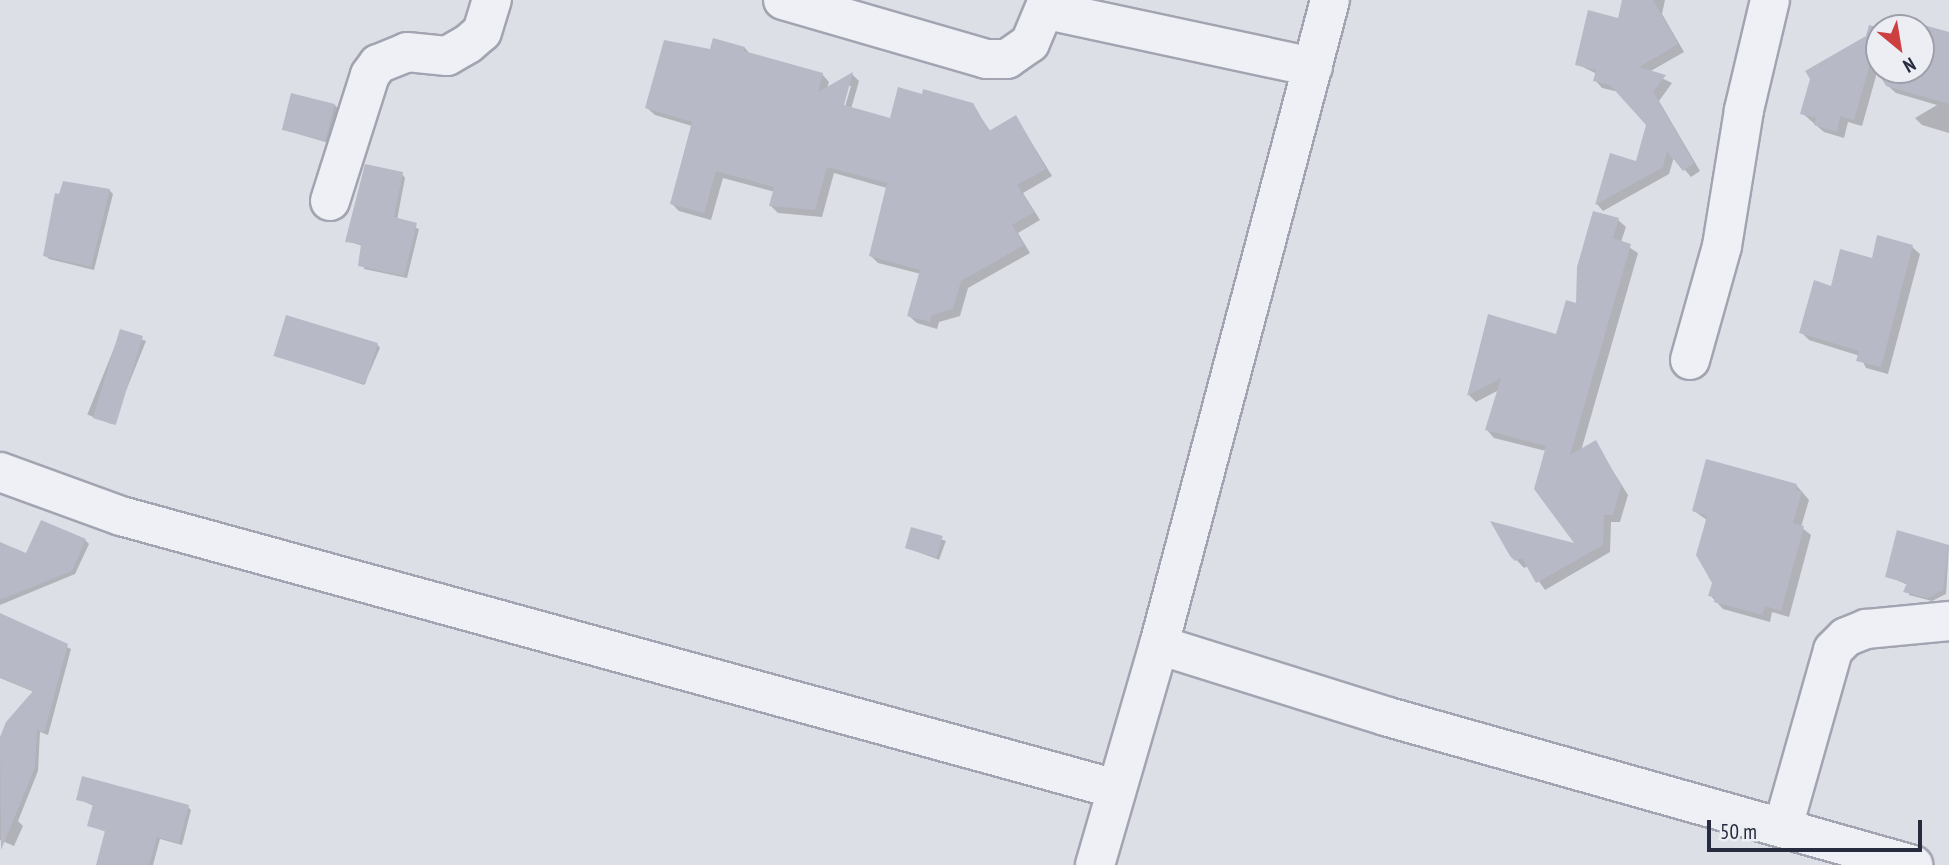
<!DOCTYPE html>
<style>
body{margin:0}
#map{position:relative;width:1949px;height:865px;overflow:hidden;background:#dddfe7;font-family:"PT Sans Narrow",sans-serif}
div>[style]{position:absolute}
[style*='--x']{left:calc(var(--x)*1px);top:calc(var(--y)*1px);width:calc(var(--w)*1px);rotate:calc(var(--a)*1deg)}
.shadow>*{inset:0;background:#0003;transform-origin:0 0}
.building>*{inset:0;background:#b7bac6;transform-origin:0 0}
.roads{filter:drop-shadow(2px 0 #a2a5b1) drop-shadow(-2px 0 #a2a5b1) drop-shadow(0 2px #a2a5b1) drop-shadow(0 -2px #a2a5b1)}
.minor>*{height:38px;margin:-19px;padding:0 19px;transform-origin:19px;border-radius:19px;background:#eff0f5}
span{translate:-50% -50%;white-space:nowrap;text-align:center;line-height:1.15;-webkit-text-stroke:5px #eceef4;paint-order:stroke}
.north{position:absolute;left:1865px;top:14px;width:70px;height:70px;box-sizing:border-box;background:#eceef4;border:2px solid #9da0ab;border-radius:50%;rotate:150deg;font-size:19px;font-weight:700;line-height:28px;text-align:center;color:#262b3d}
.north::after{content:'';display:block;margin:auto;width:24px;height:32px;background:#cd4041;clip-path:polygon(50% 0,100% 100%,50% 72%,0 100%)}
.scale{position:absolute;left:1707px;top:820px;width:215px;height:32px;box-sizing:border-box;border:4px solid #262b3d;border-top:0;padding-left:9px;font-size:21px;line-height:24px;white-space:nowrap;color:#262b3d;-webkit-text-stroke:5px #eceef4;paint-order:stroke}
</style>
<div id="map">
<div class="shadow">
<div style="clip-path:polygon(1624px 0,1665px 0,1662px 14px,1684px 52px,1649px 72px,1672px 83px,1659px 101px,1700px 171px,1691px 177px,1674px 157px,1669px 174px,1603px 211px,1597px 204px,1611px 155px,1637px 163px,1648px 125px,1619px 92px,1602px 88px,1595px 80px,1597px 74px,1577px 64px,1619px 20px)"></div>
<div style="clip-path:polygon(1904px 21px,1949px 33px,1949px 133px,1922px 125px,1915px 118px,1937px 105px,1896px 93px,1887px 85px,1878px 69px,1862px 126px,1848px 122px,1844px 138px,1824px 132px,1802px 113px,1867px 37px,1879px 70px,1921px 70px,1921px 28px,1902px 28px)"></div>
<div style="clip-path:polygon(evenodd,745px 48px,751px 55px,822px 74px,829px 82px,827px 88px,852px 74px,859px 81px,851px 109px,891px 120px,972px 105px,991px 132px,1016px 117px,1052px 176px,1023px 193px,1040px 220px,1018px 233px,1030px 253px,968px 288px,960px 316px,939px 322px,937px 329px,917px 323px,909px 316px,921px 274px,878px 263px,871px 256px,887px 188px,834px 173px,822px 217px,778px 213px,771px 206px,775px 192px,723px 178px,711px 220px,679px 211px,672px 204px,692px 126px,655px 115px,647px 108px,711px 52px,745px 48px,847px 86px,851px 86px,843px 114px,840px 113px,847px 86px)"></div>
<div style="clip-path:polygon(335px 105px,338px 109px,329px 143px,284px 130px)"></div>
<div style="clip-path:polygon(402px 174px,405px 178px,397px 220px,419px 229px,407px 278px,364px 269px,363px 246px,347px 241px)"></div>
<div style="clip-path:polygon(109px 190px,113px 194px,94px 270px,49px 259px,45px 255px)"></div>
<div style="clip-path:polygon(1618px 220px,1626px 227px,1621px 242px,1638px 253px,1581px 451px,1595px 442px,1628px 495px,1620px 522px,1611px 522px,1610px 552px,1545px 590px,1528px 566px,1524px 568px,1512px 555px,1578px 546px,1546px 451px,1494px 438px,1487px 430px,1499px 390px,1476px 402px,1469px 395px,1489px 317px,1558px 336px,1578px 306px)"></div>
<div style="clip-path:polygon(1912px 247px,1920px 254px,1888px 374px,1866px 368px,1860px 356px,1809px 340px,1801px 332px,1832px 288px,1873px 260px)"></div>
<div style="left:121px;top:331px;width:27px;height:90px;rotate:22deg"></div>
<div style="clip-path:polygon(377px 344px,380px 348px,364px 385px,275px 355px)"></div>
<div style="clip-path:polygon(1797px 486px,1809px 500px,1801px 527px,1811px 535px,1789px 617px,1772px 612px,1770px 622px,1723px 609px,1710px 595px,1714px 582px,1707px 520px,1694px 511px)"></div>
<div style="left:913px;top:529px;width:35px;height:20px;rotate:20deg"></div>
<div style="clip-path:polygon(1898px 533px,1949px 546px,1946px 594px,1932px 601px,1909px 595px,1908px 585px,1887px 576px)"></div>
<div style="clip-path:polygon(85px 540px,89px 544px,75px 574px,0 605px,0 544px,27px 555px)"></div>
<div style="clip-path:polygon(0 615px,71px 649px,48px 735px,40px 732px,38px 771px,18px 821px,23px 826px,14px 846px,0 840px,0 741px,8px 723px,34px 692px,0 678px)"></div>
<div style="clip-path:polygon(78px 799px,188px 807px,191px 810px,182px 845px,160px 839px,153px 865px,97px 865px,106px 832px,89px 825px,94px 806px)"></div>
</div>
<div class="building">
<div style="clip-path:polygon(1622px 0,1653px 0,1678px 44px,1639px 67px,1666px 75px,1653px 92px,1694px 163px,1683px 171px,1667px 151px,1663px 167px,1595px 205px,1610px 153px,1636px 161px,1646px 125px,1610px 85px,1593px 81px,1596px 70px,1575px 65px,1588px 10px,1618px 18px)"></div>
<div style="clip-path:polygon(1902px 19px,1949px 32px,1949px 104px,1886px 86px,1871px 60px,1854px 120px,1840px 116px,1837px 132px,1814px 125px,1816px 118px,1800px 114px,1810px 79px,1805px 71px,1866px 36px,1869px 25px,1881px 28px,1879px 70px,1921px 70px,1921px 28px,1900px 28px)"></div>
<div style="clip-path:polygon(713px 38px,745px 47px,744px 51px,823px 73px,818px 92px,853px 72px,844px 105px,890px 118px,898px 87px,922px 94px,923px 89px,973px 103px,989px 131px,1016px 115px,1046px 169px,1017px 185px,1034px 212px,1012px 225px,1024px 245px,961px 281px,953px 309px,932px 315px,930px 322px,907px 316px,920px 270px,869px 256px,887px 183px,827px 167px,815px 210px,769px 206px,774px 187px,716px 171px,704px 213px,670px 204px,692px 122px,645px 108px,664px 40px,710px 49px)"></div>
<div style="left:291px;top:93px;width:45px;height:38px;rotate:14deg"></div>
<div style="clip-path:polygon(365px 164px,403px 172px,394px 217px,417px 223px,404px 276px,358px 266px,361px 244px,345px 242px)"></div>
<div style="clip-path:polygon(63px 181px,110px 189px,91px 267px,43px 256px,55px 193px,59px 194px)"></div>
<div style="clip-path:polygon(1593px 211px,1619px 218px,1613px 238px,1631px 244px,1570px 455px,1596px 440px,1621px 486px,1613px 515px,1604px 515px,1603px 545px,1536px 583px,1522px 558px,1515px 561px,1510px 556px,1490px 521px,1574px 543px,1534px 489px,1546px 446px,1485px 430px,1501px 378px,1467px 396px,1488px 314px,1556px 334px,1566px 300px,1576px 303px,1577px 267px)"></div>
<div style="clip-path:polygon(1877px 235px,1913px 245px,1881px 367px,1856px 361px,1859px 351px,1799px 333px,1814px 280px,1831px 286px,1840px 249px,1872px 258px)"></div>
<div style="left:286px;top:315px;width:96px;height:43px;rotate:17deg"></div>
<div style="left:120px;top:329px;width:24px;height:93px;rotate:17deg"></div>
<div style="clip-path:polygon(1706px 459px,1797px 484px,1796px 490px,1802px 491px,1793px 523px,1804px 526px,1781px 611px,1765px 606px,1762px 615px,1714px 602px,1715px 597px,1708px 596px,1712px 583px,1696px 555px,1707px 516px,1692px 511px)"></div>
<div style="clip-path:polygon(41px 520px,86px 539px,72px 571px,0 600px,0 542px,26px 553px)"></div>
<div style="left:911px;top:527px;width:33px;height:22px;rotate:16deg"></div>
<div style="clip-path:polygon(1897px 530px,1949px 545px,1943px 590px,1928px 598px,1903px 592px,1907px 583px,1885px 577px)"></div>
<div style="clip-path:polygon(0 613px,68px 644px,44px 733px,37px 729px,35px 767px,1px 850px,0 737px,6px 722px,33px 691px,0 677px)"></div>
<div style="clip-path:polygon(82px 776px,189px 805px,179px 843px,157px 837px,149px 865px,96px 865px,105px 831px,87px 826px,93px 804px,76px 800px)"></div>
</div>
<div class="roads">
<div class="minor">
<div style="--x:783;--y:0;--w:211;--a:16.2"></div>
<div style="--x:986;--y:59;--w:21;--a:0"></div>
<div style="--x:1007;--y:59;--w:28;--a:-35"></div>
<div style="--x:1030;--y:43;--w:47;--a:-67.3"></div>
<div style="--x:1047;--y:10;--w:272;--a:12.1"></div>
<div style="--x:330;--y:201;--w:132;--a:-72.4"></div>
<div style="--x:370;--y:75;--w:14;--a:-54"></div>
<div style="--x:378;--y:64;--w:31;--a:-22"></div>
<div style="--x:407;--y:52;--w:40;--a:5.7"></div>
<div style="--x:447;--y:56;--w:24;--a:-30"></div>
<div style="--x:468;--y:44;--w:18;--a:-41"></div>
<div style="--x:482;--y:32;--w:34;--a:-73"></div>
<div style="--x:1690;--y:360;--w:118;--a:-74.3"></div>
<div style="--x:1722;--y:246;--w:138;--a:-80.8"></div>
<div style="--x:1744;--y:110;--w:113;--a:-76.7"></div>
<div style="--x:0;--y:472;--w:129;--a:20"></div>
<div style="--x:121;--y:516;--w:1032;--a:15.34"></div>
<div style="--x:1159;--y:645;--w:237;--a:17.4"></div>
<div style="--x:1385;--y:716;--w:549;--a:15.76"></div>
<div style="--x:1783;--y:827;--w:184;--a:-74.2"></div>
<div style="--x:1833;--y:650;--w:18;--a:-45"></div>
<div style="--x:1846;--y:637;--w:22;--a:-22"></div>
<div style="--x:1866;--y:629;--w:83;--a:-5.5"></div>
<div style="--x:1095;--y:865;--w:229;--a:-73.8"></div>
<div style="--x:1159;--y:645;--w:667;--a:-75.15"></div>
</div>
</div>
<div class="north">N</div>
<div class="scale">50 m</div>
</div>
